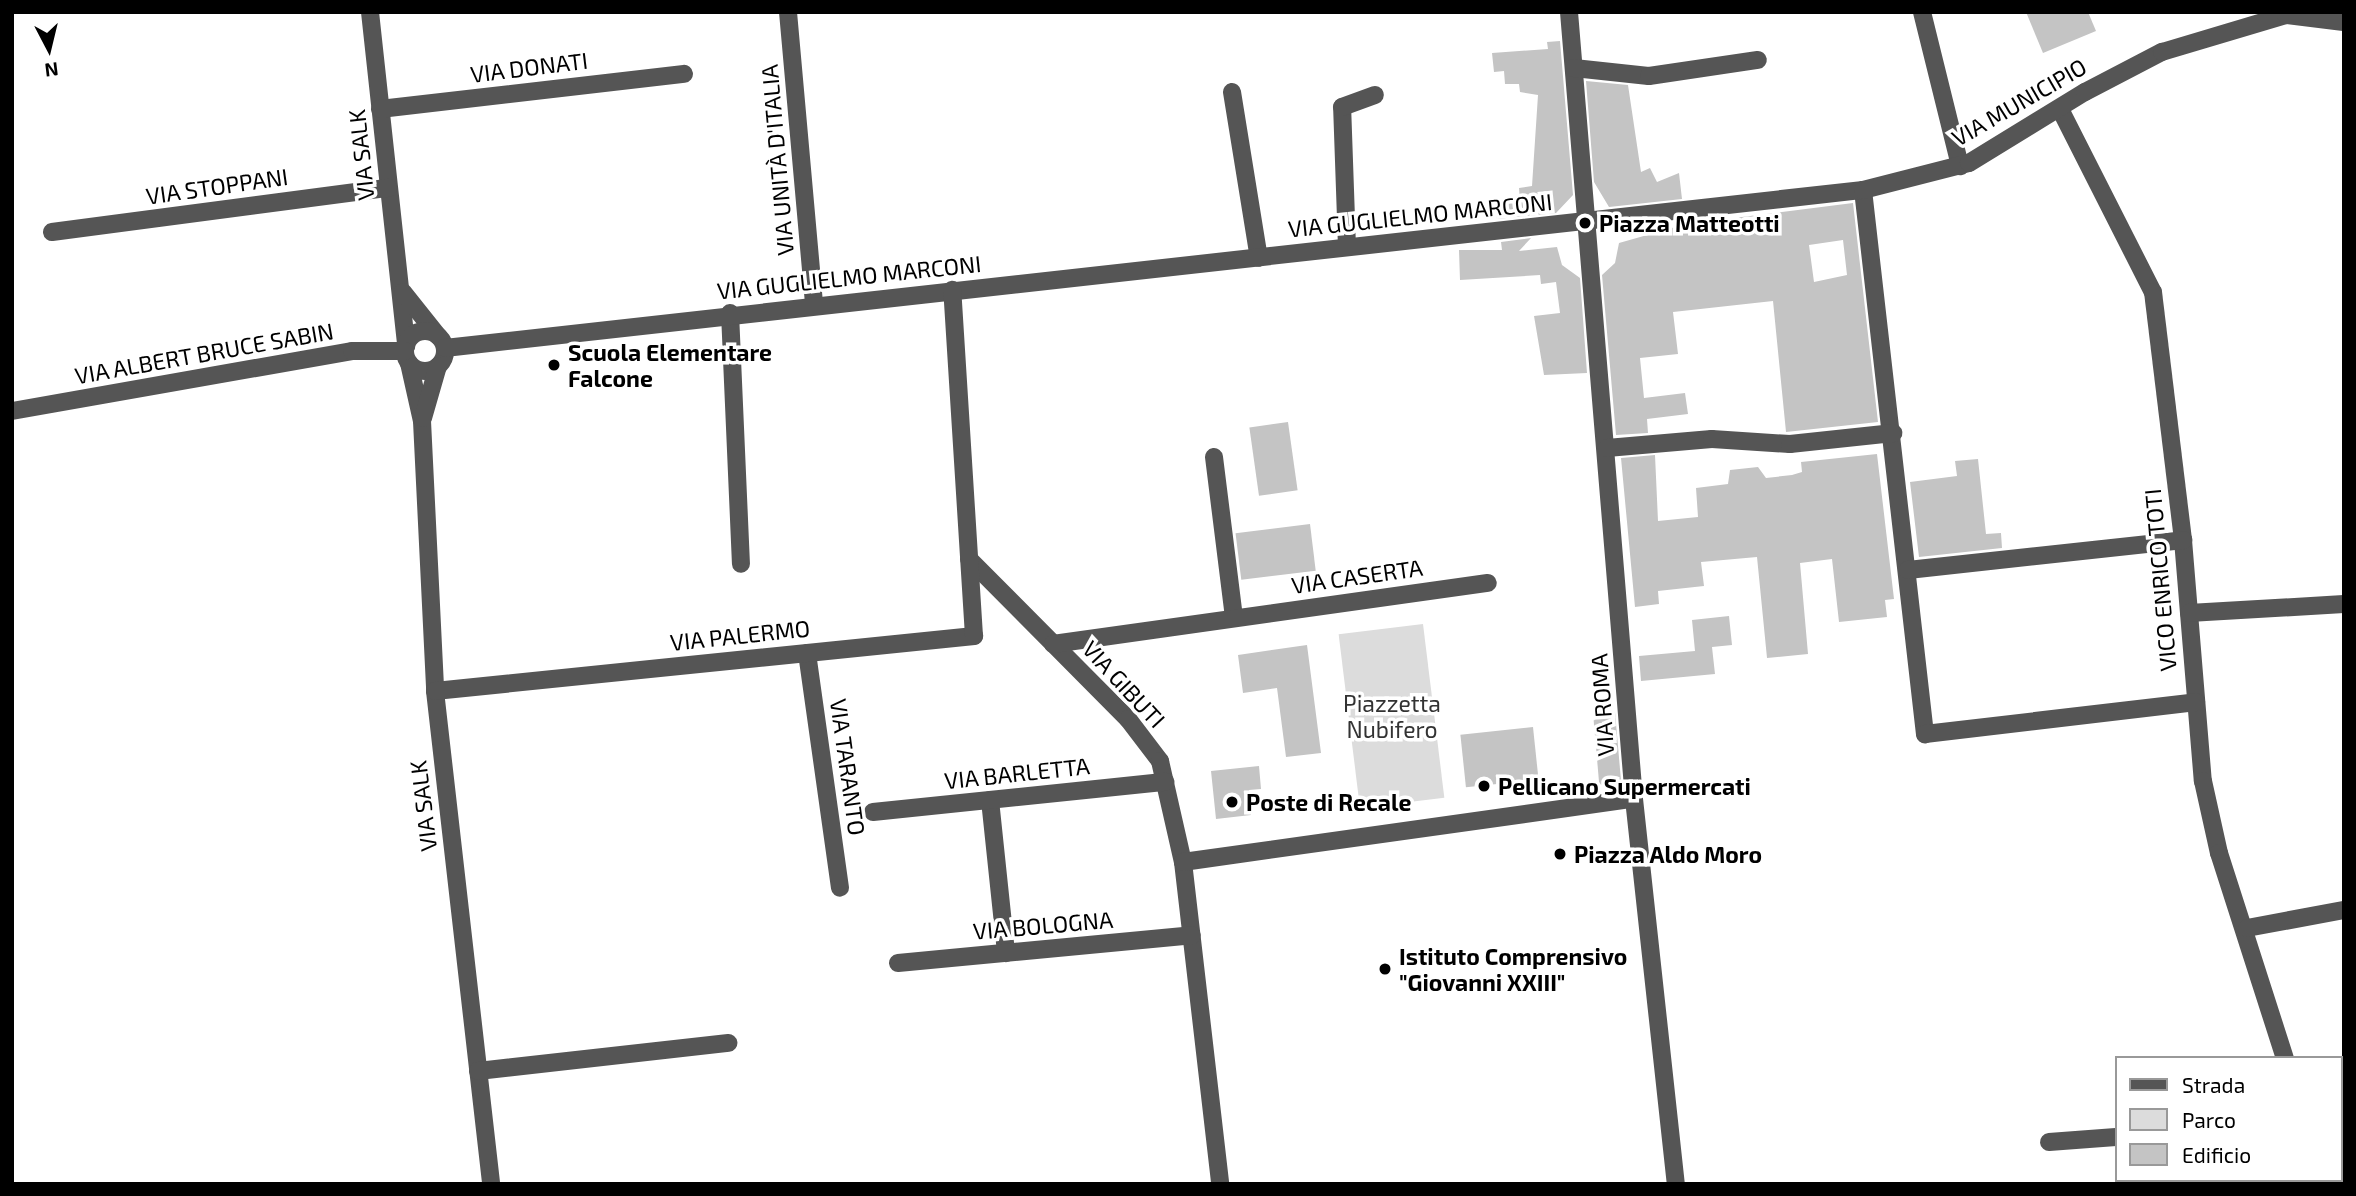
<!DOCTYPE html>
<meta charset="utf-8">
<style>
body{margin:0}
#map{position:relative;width:2356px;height:1196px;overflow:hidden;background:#fff;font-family:"Exo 2",sans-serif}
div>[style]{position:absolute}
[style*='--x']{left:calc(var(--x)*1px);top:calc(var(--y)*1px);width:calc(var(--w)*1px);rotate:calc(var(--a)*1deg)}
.green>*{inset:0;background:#dcdcdc;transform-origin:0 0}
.building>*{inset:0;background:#c4c4c4;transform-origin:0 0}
.minor>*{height:18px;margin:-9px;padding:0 9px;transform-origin:9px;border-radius:9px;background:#555}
.minor>.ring{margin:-9px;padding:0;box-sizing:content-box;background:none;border:18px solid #555;border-radius:50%}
.dots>*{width:19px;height:19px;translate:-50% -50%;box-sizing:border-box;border:4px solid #fff;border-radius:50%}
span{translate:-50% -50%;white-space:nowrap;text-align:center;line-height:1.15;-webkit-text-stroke:7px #fff;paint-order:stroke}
.street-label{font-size:23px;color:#000}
.poi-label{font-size:23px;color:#000;font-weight:700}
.left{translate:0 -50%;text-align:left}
.park-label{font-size:23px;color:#333}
.frame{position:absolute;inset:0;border:14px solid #000;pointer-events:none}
.legend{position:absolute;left:2115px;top:1056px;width:228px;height:126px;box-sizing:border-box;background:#fff;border:2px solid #999;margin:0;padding:9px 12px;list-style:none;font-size:21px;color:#000}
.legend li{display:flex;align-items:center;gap:14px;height:35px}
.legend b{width:35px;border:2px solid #999}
.north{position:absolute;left:14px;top:14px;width:70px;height:70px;-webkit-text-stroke:5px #fff;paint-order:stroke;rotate:173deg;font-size:19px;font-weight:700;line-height:28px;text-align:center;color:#000}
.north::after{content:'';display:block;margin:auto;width:24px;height:32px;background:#000;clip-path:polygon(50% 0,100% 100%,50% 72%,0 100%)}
</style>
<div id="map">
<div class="green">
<div style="left:1423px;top:624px;width:175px;height:85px;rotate:83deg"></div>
</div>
<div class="building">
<div style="clip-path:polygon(2026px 12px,2088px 12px,2096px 31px,2043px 53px)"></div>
<div style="clip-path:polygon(1560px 41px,1573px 195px,1556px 213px,1497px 219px,1495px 205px,1520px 201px,1519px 188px,1532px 186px,1538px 95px,1520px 92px,1519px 84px,1505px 84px,1504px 71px,1494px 72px,1492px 53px,1548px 49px,1547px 42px)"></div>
<div style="clip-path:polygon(1586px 81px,1628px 85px,1641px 172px,1650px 168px,1657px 182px,1679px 173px,1682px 199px,1609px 207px,1594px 182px)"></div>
<div style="clip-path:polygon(evenodd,1853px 203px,1878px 422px,1786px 432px,1773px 301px,1673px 312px,1678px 354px,1640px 358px,1644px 398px,1685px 393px,1688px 414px,1647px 419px,1648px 433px,1616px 435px,1602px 275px,1615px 263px,1619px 243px,1686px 224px,1853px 203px,1843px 240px,1847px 275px,1814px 282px,1809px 245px,1843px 240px)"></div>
<div style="clip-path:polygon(1531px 238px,1519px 251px,1557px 247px,1562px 265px,1580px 278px,1587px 373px,1544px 375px,1534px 316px,1560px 313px,1556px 282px,1541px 284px,1540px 275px,1460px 280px,1459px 250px,1502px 250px,1501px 242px)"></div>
<div style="left:1288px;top:422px;width:69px;height:39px;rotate:82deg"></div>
<div style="clip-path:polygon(1877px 454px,1894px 599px,1885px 600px,1887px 617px,1839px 622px,1832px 559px,1800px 563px,1808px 654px,1767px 658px,1757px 557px,1701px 562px,1704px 586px,1658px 591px,1659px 604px,1635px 607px,1621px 458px,1655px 455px,1658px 521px,1698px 517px,1696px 488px,1728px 484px,1730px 470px,1758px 467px,1766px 478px,1792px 475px,1802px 472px,1801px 462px)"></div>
<div style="clip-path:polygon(1978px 459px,1986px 534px,2001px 533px,2002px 548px,1919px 557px,1910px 482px,1957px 476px,1955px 461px)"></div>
<div style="left:1310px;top:524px;width:47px;height:75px;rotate:83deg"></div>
<div style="clip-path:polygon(1729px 616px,1732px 645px,1712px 647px,1715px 674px,1641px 681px,1639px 656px,1695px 651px,1692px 620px)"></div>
<div style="clip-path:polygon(1307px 645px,1321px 753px,1286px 757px,1277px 688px,1243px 693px,1238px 655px)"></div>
<div style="left:1615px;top:712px;width:71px;height:22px;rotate:85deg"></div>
<div style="left:1533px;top:727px;width:53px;height:73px;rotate:84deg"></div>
<div style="clip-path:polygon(1259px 766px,1261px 789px,1249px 790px,1251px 815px,1216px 819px,1211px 771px)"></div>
</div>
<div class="minor">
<div style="--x:370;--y:12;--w:336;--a:83.8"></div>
<div style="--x:788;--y:12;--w:292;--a:84.9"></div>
<div style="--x:1569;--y:12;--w:790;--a:85.28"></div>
<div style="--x:1634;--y:799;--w:387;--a:83.8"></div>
<div style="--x:1922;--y:12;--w:159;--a:76.1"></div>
<div style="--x:1574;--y:68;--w:75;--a:6.1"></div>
<div style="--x:1649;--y:76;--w:110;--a:-8.4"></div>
<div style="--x:1232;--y:92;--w:168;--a:80.8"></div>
<div style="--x:380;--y:109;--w:306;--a:-6.6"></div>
<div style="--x:2060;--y:109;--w:205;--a:63.1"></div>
<div style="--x:2153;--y:292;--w:250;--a:83.1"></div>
<div style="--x:2183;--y:540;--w:242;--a:85.3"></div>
<div style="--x:2203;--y:781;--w:74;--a:77.5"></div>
<div style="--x:2219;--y:853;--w:215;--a:72.2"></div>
<div style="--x:1863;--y:190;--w:548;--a:83.5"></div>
<div style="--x:1925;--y:734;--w:273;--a:-6.7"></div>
<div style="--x:52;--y:232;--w:339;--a:-7.5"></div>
<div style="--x:1347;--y:247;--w:140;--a:-92"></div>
<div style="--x:1342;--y:107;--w:35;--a:-20"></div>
<div style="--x:403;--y:292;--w:56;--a:51.5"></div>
<div style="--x:730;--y:313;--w:251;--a:87.5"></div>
<div class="ring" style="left:405px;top:331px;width:22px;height:22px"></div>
<div style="--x:445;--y:348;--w:1427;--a:-6.36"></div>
<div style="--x:1863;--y:190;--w:109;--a:-14.3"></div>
<div style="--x:1969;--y:163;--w:136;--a:-31.5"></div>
<div style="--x:2085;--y:92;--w:87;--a:-27.5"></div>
<div style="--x:2162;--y:52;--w:129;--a:-16.6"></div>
<div style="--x:2286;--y:15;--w:58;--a:6.9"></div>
<div style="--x:409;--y:363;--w:59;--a:77.4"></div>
<div style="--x:422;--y:421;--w:270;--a:87.2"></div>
<div style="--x:435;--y:691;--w:496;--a:83.5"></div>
<div style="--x:12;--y:411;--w:345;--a:-10"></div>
<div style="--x:352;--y:351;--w:53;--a:0"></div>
<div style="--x:423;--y:418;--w:54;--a:-73.9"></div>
<div style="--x:1607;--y:448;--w:105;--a:-4.9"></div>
<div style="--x:1712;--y:439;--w:78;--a:3.7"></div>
<div style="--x:1790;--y:444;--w:104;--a:-6.1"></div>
<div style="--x:1214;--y:457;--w:162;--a:82.9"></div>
<div style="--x:969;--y:559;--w:226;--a:45.2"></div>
<div style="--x:1128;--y:719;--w:53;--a:52.7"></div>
<div style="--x:1160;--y:761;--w:104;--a:77.2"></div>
<div style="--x:1183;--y:862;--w:324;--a:83.4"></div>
<div style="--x:1908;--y:570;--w:277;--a:-6.2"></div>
<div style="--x:2189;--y:613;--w:155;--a:-3.3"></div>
<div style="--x:1053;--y:644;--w:439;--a:-8"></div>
<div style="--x:807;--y:653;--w:237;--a:82"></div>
<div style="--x:435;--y:691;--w:542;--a:-5.83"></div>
<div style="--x:974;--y:636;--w:347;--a:-93.6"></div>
<div style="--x:990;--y:800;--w:154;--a:84"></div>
<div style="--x:873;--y:812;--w:294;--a:-5.9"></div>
<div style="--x:1183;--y:862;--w:455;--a:-8"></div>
<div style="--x:2247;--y:928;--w:99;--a:-10.5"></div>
<div style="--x:898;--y:963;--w:295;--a:-5.4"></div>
<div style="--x:478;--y:1071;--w:252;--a:-6.4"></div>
<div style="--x:2340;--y:1137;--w:4;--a:14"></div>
<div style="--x:2049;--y:1142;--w:67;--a:-4.3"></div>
<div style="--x:2319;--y:1180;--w:4;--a:76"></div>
<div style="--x:2343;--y:1184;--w:2;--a:-63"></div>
</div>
<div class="dots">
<div style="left:1585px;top:223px;background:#000"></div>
<div style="left:554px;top:365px;background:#000"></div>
<div style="left:1484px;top:786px;background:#000"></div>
<div style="left:1232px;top:802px;background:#000"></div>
<div style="left:1560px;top:854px;background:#000"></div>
<div style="left:1385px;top:969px;background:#000"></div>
</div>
<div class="street-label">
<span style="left:529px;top:67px;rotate:-7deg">VIA DONATI</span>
<span style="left:2019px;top:102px;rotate:-30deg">VIA MUNICIPIO</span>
<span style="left:361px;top:155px;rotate:-96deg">VIA SALK</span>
<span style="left:777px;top:160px;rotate:-95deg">VIA UNITÀ D'ITALIA</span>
<span style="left:217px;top:186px;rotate:-8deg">VIA STOPPANI</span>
<span style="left:1420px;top:215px;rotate:-6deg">VIA GUGLIELMO MARCONI</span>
<span style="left:849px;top:277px;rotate:-6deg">VIA GUGLIELMO MARCONI</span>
<span style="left:204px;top:353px;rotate:-10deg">VIA ALBERT BRUCE SABIN</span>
<span style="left:1357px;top:576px;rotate:-8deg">VIA CASERTA</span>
<span style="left:2160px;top:580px;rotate:-95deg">VICO ENRICO TOTI</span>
<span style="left:740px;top:635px;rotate:-6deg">VIA PALERMO</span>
<span style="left:1124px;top:684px;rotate:47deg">VIA GIBUTI</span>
<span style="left:1602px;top:705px;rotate:-94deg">VIA ROMA</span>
<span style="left:848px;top:767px;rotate:82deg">VIA TARANTO</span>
<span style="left:1017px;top:773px;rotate:-6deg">VIA BARLETTA</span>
<span style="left:423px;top:806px;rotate:-97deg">VIA SALK</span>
<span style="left:1043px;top:925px;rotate:-5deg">VIA BOLOGNA</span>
</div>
<div class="poi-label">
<span class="left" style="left:1599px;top:223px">Piazza Matteotti</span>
<span class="left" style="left:568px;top:365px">Scuola Elementare<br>Falcone</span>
<span class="left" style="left:1498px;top:786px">Pellicano Supermercati</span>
<span class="left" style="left:1246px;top:802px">Poste di Recale</span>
<span class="left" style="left:1574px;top:854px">Piazza Aldo Moro</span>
<span class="left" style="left:1399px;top:969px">Istituto Comprensivo<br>"Giovanni XXIII"</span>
</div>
<div class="park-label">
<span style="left:1392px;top:716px">Piazzetta<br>Nubifero</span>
</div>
<div class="frame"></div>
<ul class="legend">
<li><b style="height:9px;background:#555"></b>Strada</li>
<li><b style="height:19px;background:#dcdcdc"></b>Parco</li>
<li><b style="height:19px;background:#c4c4c4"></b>Edificio</li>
</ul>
<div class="north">N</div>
</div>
